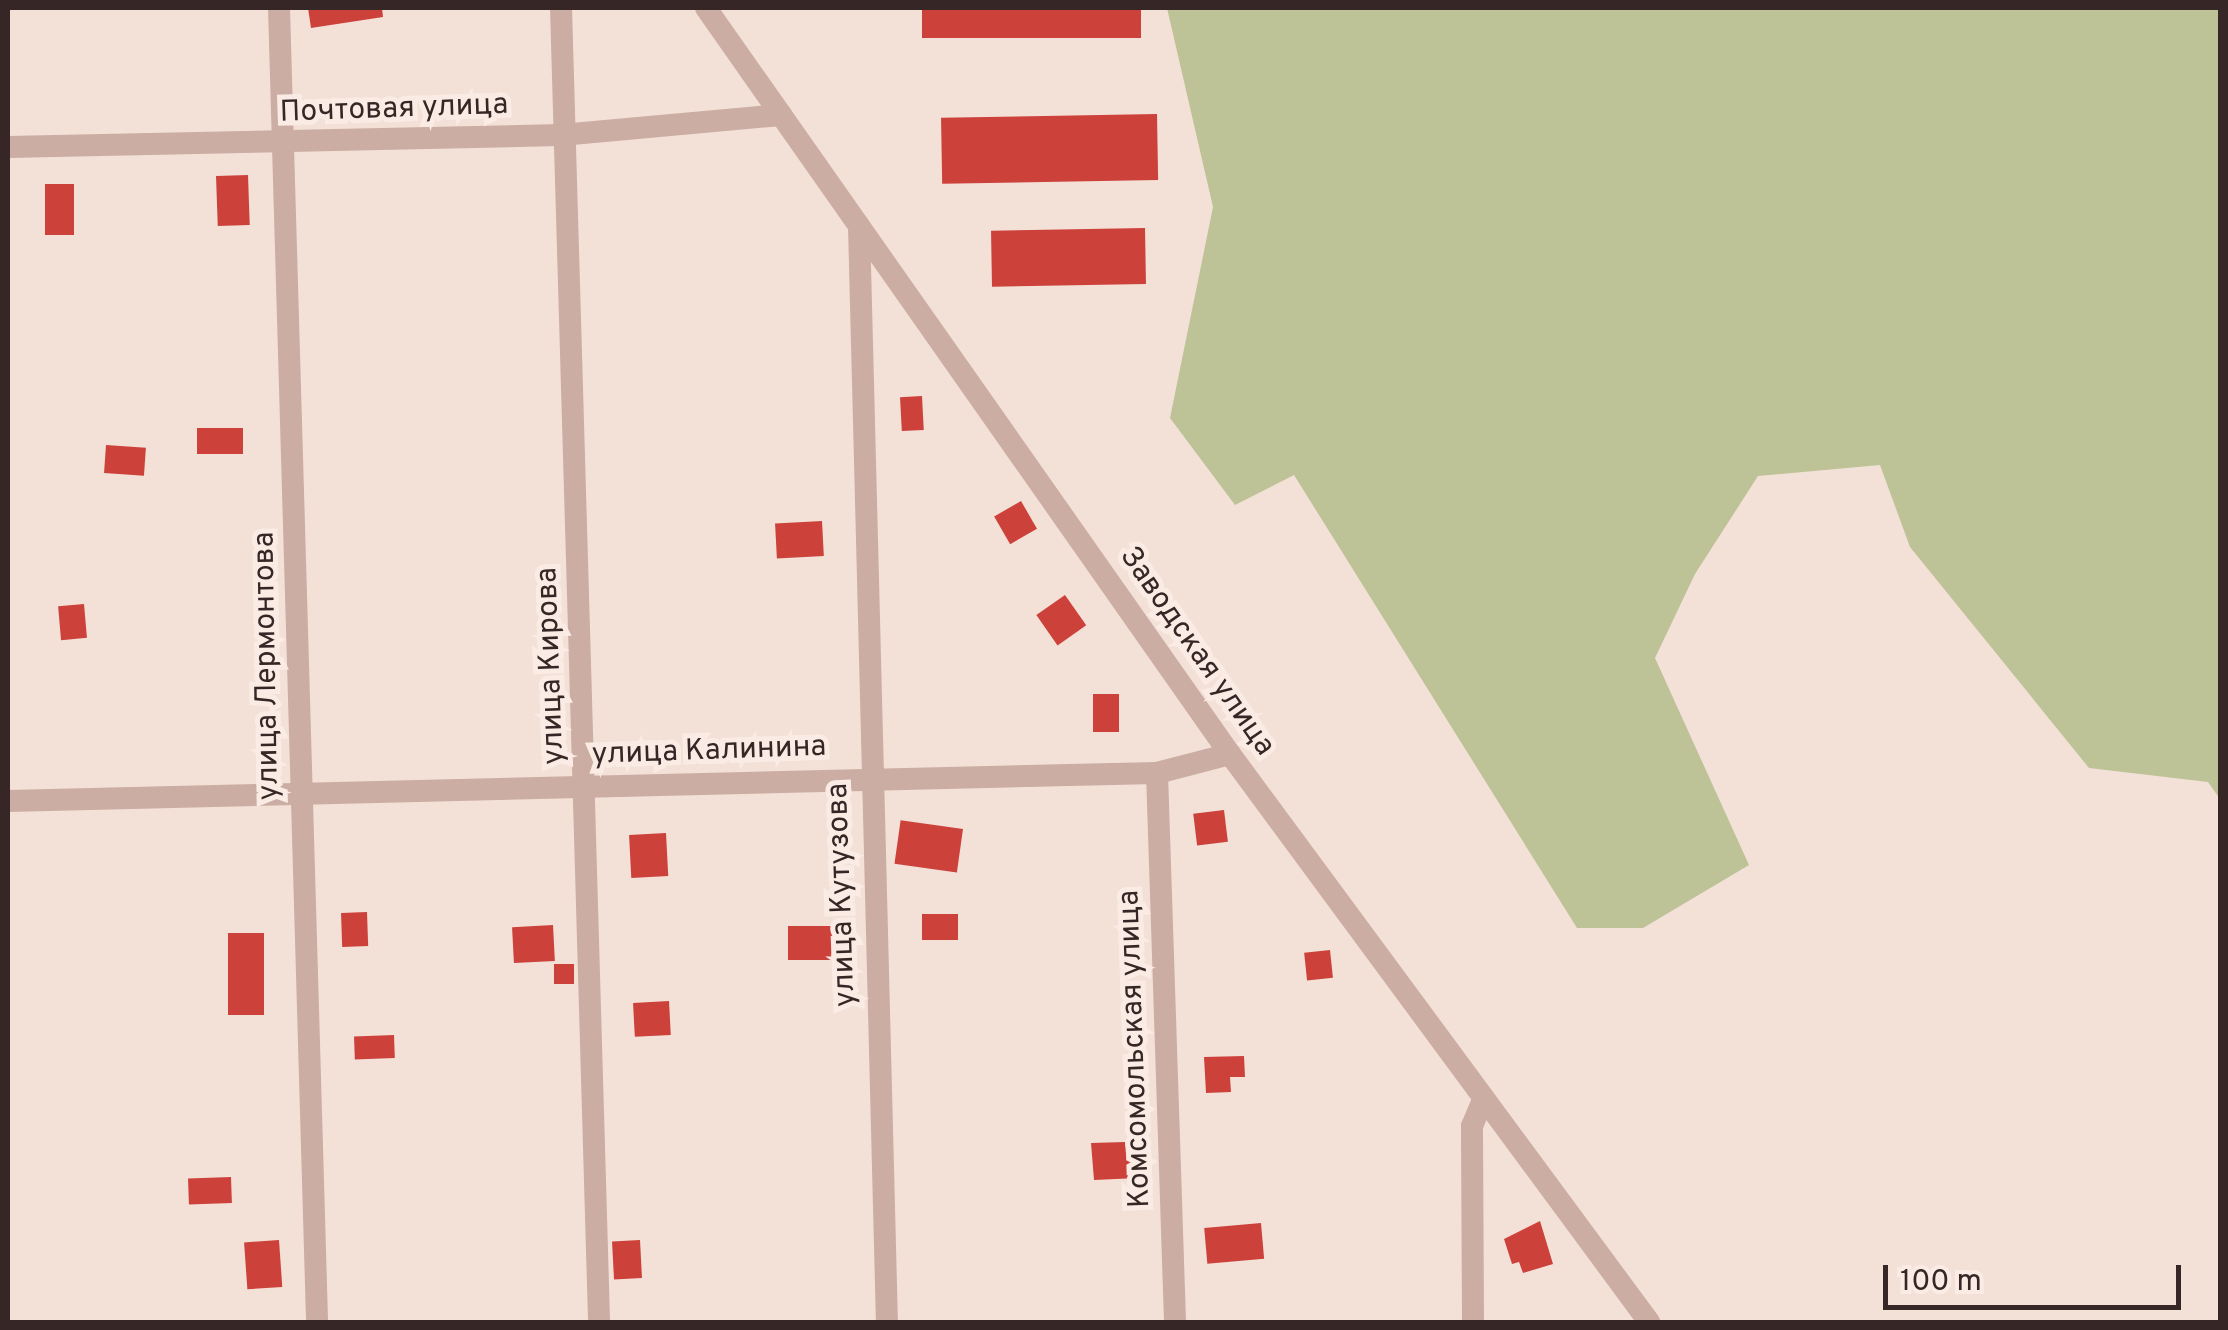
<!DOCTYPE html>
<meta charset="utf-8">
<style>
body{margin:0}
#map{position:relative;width:2228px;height:1330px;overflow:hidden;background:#f3e1d8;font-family:Overpass,sans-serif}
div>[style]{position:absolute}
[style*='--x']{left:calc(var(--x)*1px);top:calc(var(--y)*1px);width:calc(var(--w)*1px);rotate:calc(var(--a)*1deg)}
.green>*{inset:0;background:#bdc297}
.building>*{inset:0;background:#cd413b;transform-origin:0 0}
.minor>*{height:22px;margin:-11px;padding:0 11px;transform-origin:11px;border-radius:11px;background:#cbada3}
span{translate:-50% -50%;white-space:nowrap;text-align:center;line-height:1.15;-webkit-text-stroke:10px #faece4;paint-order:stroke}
.street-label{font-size:30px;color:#362726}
.frame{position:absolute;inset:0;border:10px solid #362726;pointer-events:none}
.scale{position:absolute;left:1883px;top:1265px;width:298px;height:45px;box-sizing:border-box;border:5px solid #362726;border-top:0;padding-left:12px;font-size:30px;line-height:35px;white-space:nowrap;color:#362726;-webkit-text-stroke:8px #faece4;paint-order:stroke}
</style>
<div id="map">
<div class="green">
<div style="clip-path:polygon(1167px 8px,2220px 8px,2220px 799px,2208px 782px,2089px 768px,1910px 547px,1880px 465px,1758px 476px,1695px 574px,1655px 658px,1749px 865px,1643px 928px,1577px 928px,1294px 475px,1235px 505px,1170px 418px,1213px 207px)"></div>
</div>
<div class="building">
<div style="clip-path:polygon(308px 8px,382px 8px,383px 17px,311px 28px)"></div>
<div style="left:1141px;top:8px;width:30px;height:219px;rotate:90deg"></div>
<div style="left:1157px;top:114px;width:66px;height:216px;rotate:89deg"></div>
<div style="left:248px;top:175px;width:50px;height:32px;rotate:88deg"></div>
<div style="left:45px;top:184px;width:29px;height:51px"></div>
<div style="left:1145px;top:228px;width:56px;height:154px;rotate:89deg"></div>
<div style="left:922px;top:396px;width:34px;height:22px;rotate:87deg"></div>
<div style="left:243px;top:428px;width:26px;height:46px;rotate:90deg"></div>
<div style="left:106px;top:445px;width:40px;height:28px;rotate:4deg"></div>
<div style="left:1021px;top:501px;width:32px;height:31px;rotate:60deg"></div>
<div style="left:822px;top:521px;width:35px;height:47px;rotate:87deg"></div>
<div style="left:1065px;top:595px;width:37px;height:35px;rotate:55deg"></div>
<div style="left:84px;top:604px;width:34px;height:26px;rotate:85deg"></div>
<div style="left:1093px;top:694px;width:26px;height:38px"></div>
<div style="left:1224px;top:810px;width:32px;height:31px;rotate:83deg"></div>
<div style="left:963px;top:829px;width:44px;height:63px;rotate:98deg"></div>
<div style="left:666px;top:833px;width:43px;height:37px;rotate:87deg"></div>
<div style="left:367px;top:912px;width:34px;height:26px;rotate:88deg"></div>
<div style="left:922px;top:914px;width:36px;height:26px"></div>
<div style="left:553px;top:925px;width:36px;height:41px;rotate:87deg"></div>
<div style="left:788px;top:926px;width:48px;height:34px"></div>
<div style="left:228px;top:933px;width:36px;height:82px"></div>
<div style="left:1330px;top:950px;width:28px;height:26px;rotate:84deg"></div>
<div style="left:574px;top:964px;width:20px;height:20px;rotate:90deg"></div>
<div style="left:669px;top:1001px;width:34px;height:36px;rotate:87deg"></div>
<div style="left:394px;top:1035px;width:23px;height:40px;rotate:88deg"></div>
<div style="clip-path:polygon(1244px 1056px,1245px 1077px,1230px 1077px,1231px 1092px,1206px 1093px,1204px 1057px)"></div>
<div style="clip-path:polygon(1125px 1142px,1126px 1154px,1137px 1154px,1138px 1178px,1094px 1180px,1091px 1143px)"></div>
<div style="left:231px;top:1177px;width:26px;height:43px;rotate:88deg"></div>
<div style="clip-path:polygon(1540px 1221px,1553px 1264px,1523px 1273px,1519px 1262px,1512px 1264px,1504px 1239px)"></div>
<div style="left:1261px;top:1223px;width:36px;height:57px;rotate:85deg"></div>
<div style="left:279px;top:1240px;width:47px;height:35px;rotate:86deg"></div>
<div style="left:640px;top:1240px;width:38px;height:28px;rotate:87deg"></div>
</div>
<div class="minor">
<div style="--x:279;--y:8;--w:1315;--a:88.34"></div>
<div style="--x:561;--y:8;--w:1315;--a:88.34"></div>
<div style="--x:706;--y:8;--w:912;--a:54.92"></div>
<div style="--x:1230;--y:754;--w:706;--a:53.58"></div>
<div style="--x:8;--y:147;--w:553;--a:-1.24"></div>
<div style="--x:561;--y:135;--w:221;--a:-5.2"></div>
<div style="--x:859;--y:226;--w:1096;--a:88.54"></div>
<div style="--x:1157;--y:773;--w:549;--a:88.12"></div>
<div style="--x:8;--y:801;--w:1149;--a:-1.4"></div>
<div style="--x:1157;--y:773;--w:75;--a:-14.6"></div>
<div style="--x:1473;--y:1322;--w:196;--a:-90.3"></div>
<div style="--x:1472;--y:1126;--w:30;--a:-67"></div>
</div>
<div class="street-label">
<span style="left:394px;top:110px;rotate:-2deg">Почтовая улица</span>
<span style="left:1196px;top:652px;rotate:55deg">Заводская улица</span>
<span style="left:268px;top:666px;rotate:-91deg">улица Лермонтова</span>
<span style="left:552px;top:666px;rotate:-92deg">улица Кирова</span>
<span style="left:709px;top:752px;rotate:-2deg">улица Калинина</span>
<span style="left:843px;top:895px;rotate:-92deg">улица Кутузова</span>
<span style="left:1136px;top:1049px;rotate:-92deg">Комсомольская улица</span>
</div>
<div class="frame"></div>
<div class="scale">100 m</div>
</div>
